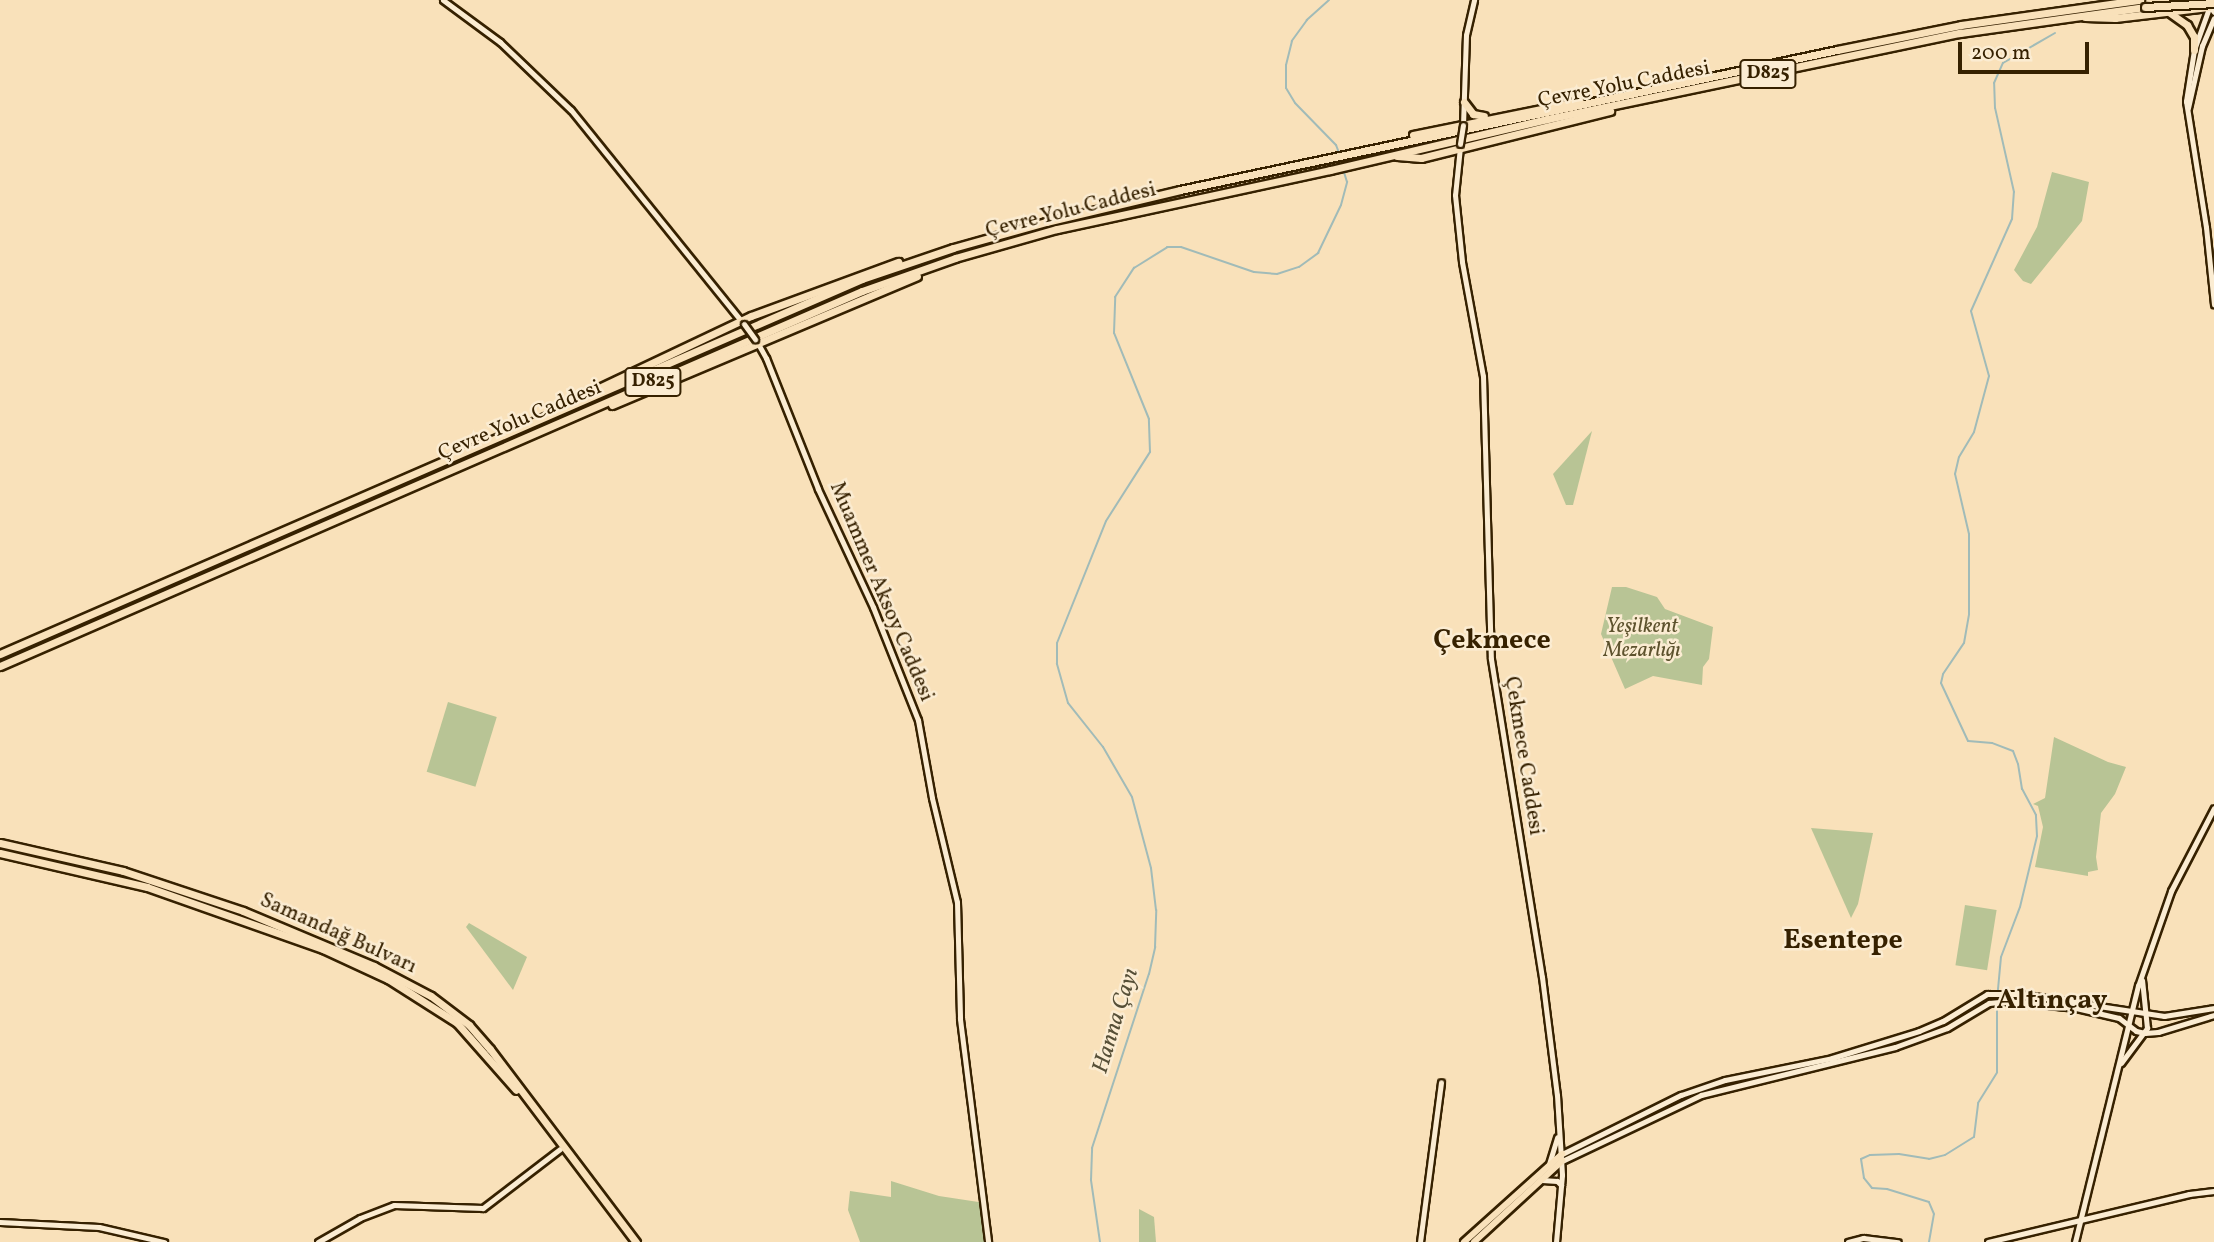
<!DOCTYPE html>
<meta charset="utf-8">
<style>
body{margin:0}
#map{position:relative;width:2214px;height:1242px;overflow:hidden;background:#f9e1ba;font-family:Vollkorn,serif}
div>[style]{position:absolute}
[style*='--x']{left:calc(var(--x)*1px);top:calc(var(--y)*1px);width:calc(var(--w)*1px);rotate:calc(var(--a)*1deg)}
.green>*{inset:0;background:#b8c495;transform-origin:0 0}
.stream>*{height:2px;margin:-1px;padding:0 1px;transform-origin:1px;border-radius:1px;background:#a1bbb8}
.roads{filter:drop-shadow(2px 0 #362100) drop-shadow(-2px 0 #362100) drop-shadow(0 2px #362100) drop-shadow(0 -2px #362100)}
.secondary>*{height:5px;margin:-2.5px;padding:0 2.5px;transform-origin:2.5px;border-radius:2.5px;background:#fbecd2}
.primary>*{height:6px;margin:-3px;padding:0 3px;transform-origin:3px;border-radius:3px;background:#f9e1ba}
.highway>*{height:7px;margin:-3.5px;padding:0 3.5px;transform-origin:3.5px;border-radius:3.5px;background:#f9e1ba}
.bridges{filter:drop-shadow(2px 0 #362100) drop-shadow(-2px 0 #362100) drop-shadow(0 2px #362100) drop-shadow(0 -2px #362100)}
.secondary-bridge>*{height:5px;margin:-2.5px;padding:0 2.5px;transform-origin:2.5px;border-radius:2.5px;background:#fbecd2}
.highway-bridge>*{height:7px;margin:-3.5px;padding:0 3.5px;transform-origin:3.5px;border-radius:3.5px;background:#f9e1ba}
span{translate:-50% -50%;white-space:nowrap;text-align:center;line-height:1.15;-webkit-text-stroke:5px #fbecd2;paint-order:stroke}
.shield-label span{padding:2px 5px;background:#fbecd2;border:2px solid;border-radius:5px;-webkit-text-stroke-width:0}
.shield-label{font-size:19px;color:#362100;font-weight:700}
.street-label{font-size:21px;color:#362100}
.park-label{font-size:21px;color:#5d522d;font-style:italic}
.water-label{font-size:23px;color:#564f37;font-style:italic}
.district-label{font-size:28px;color:#362100;font-weight:700}
.scale{position:absolute;left:1958px;top:42px;width:131px;height:32px;box-sizing:border-box;border:4px solid #362100;border-top:0;padding-left:9px;font-size:21px;line-height:24px;white-space:nowrap;color:#362100;-webkit-text-stroke:5px #fbecd2;paint-order:stroke}
</style>
<div id="map">
<div class="green">
<div style="clip-path:polygon(2052px 172px,2089px 182px,2082px 221px,2031px 284px,2023px 281px,2014px 270px,2037px 227px)"></div>
<div style="clip-path:polygon(1592px 431px,1573px 505px,1566px 505px,1553px 474px)"></div>
<div style="clip-path:polygon(1612px 587px,1626px 587px,1657px 597px,1665px 609px,1713px 627px,1709px 659px,1703px 667px,1702px 685px,1653px 676px,1625px 689px,1601px 634px)"></div>
<div style="left:448px;top:702px;width:51px;height:73px;rotate:17deg"></div>
<div style="clip-path:polygon(2054px 737px,2108px 762px,2126px 767px,2115px 794px,2101px 813px,2096px 857px,2098px 870px,2088px 872px,2088px 876px,2035px 867px,2043px 827px,2038px 806px,2033px 804px,2045px 798px)"></div>
<div style="clip-path:polygon(1811px 828px,1873px 833px,1858px 904px,1851px 918px)"></div>
<div style="left:1965px;top:905px;width:32px;height:61px;rotate:9deg"></div>
<div style="clip-path:polygon(469px 923px,527px 957px,513px 990px,466px 927px)"></div>
<div style="clip-path:polygon(891px 1181px,939px 1196px,985px 1203px,988px 1242px,860px 1242px,848px 1210px,850px 1191px,891px 1197px)"></div>
<div style="clip-path:polygon(1139px 1209px,1154px 1217px,1156px 1242px,1139px 1242px)"></div>
</div>
<div class="stream">
<div style="--x:1329;--y:0;--w:30;--a:138"></div>
<div style="--x:1307;--y:20;--w:26;--a:126"></div>
<div style="--x:1292;--y:41;--w:25;--a:104"></div>
<div style="--x:1286;--y:65;--w:23;--a:90"></div>
<div style="--x:1286;--y:88;--w:17;--a:59"></div>
<div style="--x:1295;--y:103;--w:59;--a:45.7"></div>
<div style="--x:1336;--y:145;--w:9;--a:69"></div>
<div style="--x:1997;--y:1000;--w:43;--a:-84.7"></div>
<div style="--x:2001;--y:957;--w:53;--a:-69.2"></div>
<div style="--x:2020;--y:907;--w:73;--a:-76.5"></div>
<div style="--x:2037;--y:836;--w:21;--a:-93"></div>
<div style="--x:2036;--y:815;--w:30;--a:-118"></div>
<div style="--x:2022;--y:789;--w:25;--a:-99"></div>
<div style="--x:2018;--y:764;--w:14;--a:-111"></div>
<div style="--x:2013;--y:751;--w:22;--a:-159"></div>
<div style="--x:1992;--y:743;--w:24;--a:-175"></div>
<div style="--x:1968;--y:741;--w:64;--a:-115"></div>
<div style="--x:1941;--y:683;--w:9;--a:-77"></div>
<div style="--x:1943;--y:674;--w:37;--a:-56"></div>
<div style="--x:1964;--y:643;--w:29;--a:-80"></div>
<div style="--x:1969;--y:614;--w:80;--a:-90"></div>
<div style="--x:1969;--y:534;--w:62;--a:-103.1"></div>
<div style="--x:1955;--y:474;--w:17;--a:-77"></div>
<div style="--x:1959;--y:457;--w:29;--a:-59"></div>
<div style="--x:1974;--y:432;--w:58;--a:-75"></div>
<div style="--x:1989;--y:376;--w:67;--a:-105.5"></div>
<div style="--x:1971;--y:311;--w:101;--a:-66"></div>
<div style="--x:2012;--y:219;--w:27;--a:-86"></div>
<div style="--x:2014;--y:192;--w:86;--a:-102.7"></div>
<div style="--x:1995;--y:108;--w:25;--a:-92"></div>
<div style="--x:1994;--y:83;--w:22;--a:-66"></div>
<div style="--x:2003;--y:63;--w:60;--a:-30"></div>
<div style="--x:1100;--y:1242;--w:63;--a:-98.3"></div>
<div style="--x:1091;--y:1180;--w:32;--a:-88"></div>
<div style="--x:1092;--y:1148;--w:183;--a:-71.9"></div>
<div style="--x:1149;--y:974;--w:28;--a:-77"></div>
<div style="--x:1155;--y:947;--w:37;--a:-88"></div>
<div style="--x:1156;--y:910;--w:42;--a:-96.8"></div>
<div style="--x:1151;--y:868;--w:73;--a:-105"></div>
<div style="--x:1132;--y:797;--w:58;--a:-120.1"></div>
<div style="--x:1103;--y:747;--w:56;--a:-128.5"></div>
<div style="--x:1068;--y:703;--w:41;--a:-105.8"></div>
<div style="--x:1057;--y:664;--w:21;--a:-90"></div>
<div style="--x:1057;--y:643;--w:131;--a:-68.1"></div>
<div style="--x:1106;--y:521;--w:82;--a:-57.5"></div>
<div style="--x:1150;--y:452;--w:33;--a:-92"></div>
<div style="--x:1149;--y:419;--w:93;--a:-112.1"></div>
<div style="--x:1114;--y:333;--w:36;--a:-88"></div>
<div style="--x:1115;--y:297;--w:35;--a:-57"></div>
<div style="--x:1134;--y:268;--w:39;--a:-32"></div>
<div style="--x:1167;--y:247;--w:14;--a:0"></div>
<div style="--x:1181;--y:247;--w:77;--a:18.9"></div>
<div style="--x:1254;--y:272;--w:23;--a:5"></div>
<div style="--x:1277;--y:274;--w:23;--a:-18"></div>
<div style="--x:1299;--y:267;--w:24;--a:-36"></div>
<div style="--x:1318;--y:253;--w:53;--a:-64.4"></div>
<div style="--x:1341;--y:205;--w:24;--a:-75"></div>
<div style="--x:1347;--y:182;--w:14;--a:-107"></div>
<div style="--x:1929;--y:1242;--w:28;--a:-80"></div>
<div style="--x:1934;--y:1214;--w:13;--a:-113"></div>
<div style="--x:1929;--y:1202;--w:44;--a:-162.8"></div>
<div style="--x:1887;--y:1189;--w:15;--a:-176"></div>
<div style="--x:1872;--y:1188;--w:13;--a:-129"></div>
<div style="--x:1864;--y:1178;--w:19;--a:-99"></div>
<div style="--x:1861;--y:1159;--w:10;--a:-24"></div>
<div style="--x:1870;--y:1155;--w:29;--a:-2"></div>
<div style="--x:1899;--y:1154;--w:30;--a:9"></div>
<div style="--x:1929;--y:1159;--w:16;--a:-14"></div>
<div style="--x:1945;--y:1155;--w:34;--a:-32"></div>
<div style="--x:1974;--y:1137;--w:34;--a:-83"></div>
<div style="--x:1978;--y:1103;--w:36;--a:-58"></div>
<div style="--x:1997;--y:1072;--w:66;--a:-90"></div>
</div>
<div class="roads">
<div class="secondary">
<div style="--x:443;--y:0;--w:71;--a:36.4"></div>
<div style="--x:500;--y:42;--w:98;--a:43.8"></div>
<div style="--x:571;--y:110;--w:272;--a:51.1"></div>
<div style="--x:2205;--y:0;--w:15;--a:53"></div>
<div style="--x:2209;--y:8;--w:45;--a:109.7"></div>
<div style="--x:2194;--y:50;--w:52;--a:98.9"></div>
<div style="--x:2186;--y:101;--w:128;--a:81"></div>
<div style="--x:2206;--y:227;--w:78;--a:84.1"></div>
<div style="--x:2188;--y:108;--w:64;--a:-77.3"></div>
<div style="--x:2202;--y:46;--w:30;--a:-67"></div>
<div style="--x:1463;--y:125;--w:90;--a:-88.1"></div>
<div style="--x:1466;--y:35;--w:36;--a:-77"></div>
<div style="--x:1460;--y:147;--w:48;--a:95.9"></div>
<div style="--x:1455;--y:195;--w:67;--a:84"></div>
<div style="--x:1462;--y:262;--w:116;--a:79.6"></div>
<div style="--x:1483;--y:376;--w:283;--a:88.4"></div>
<div style="--x:1491;--y:659;--w:322;--a:80.9"></div>
<div style="--x:1542;--y:977;--w:119;--a:82.8"></div>
<div style="--x:1557;--y:1095;--w:80;--a:86.4"></div>
<div style="--x:1562;--y:1175;--w:67;--a:95.1"></div>
<div style="--x:756;--y:340;--w:21;--a:61"></div>
<div style="--x:766;--y:358;--w:141;--a:68.3"></div>
<div style="--x:818;--y:489;--w:130;--a:65"></div>
<div style="--x:873;--y:607;--w:122;--a:68.3"></div>
<div style="--x:918;--y:720;--w:79;--a:79.8"></div>
<div style="--x:932;--y:798;--w:107;--a:76.5"></div>
<div style="--x:957;--y:902;--w:117;--a:88.5"></div>
<div style="--x:960;--y:1019;--w:225;--a:82.8"></div>
<div style="--x:2121;--y:1063;--w:44;--a:-53.4"></div>
<div style="--x:2147;--y:1028;--w:48;--a:-95.9"></div>
<div style="--x:1562;--y:1154;--w:133;--a:-26.4"></div>
<div style="--x:1681;--y:1095;--w:46;--a:-18.8"></div>
<div style="--x:1725;--y:1080;--w:109;--a:-11.6"></div>
<div style="--x:1832;--y:1058;--w:91;--a:-17.2"></div>
<div style="--x:1919;--y:1031;--w:26;--a:-23"></div>
<div style="--x:1943;--y:1021;--w:52;--a:-31.5"></div>
<div style="--x:1987;--y:994;--w:33;--a:0"></div>
<div style="--x:2020;--y:994;--w:146;--a:8.7"></div>
<div style="--x:2164;--y:1016;--w:51;--a:-9.1"></div>
<div style="--x:1562;--y:1161;--w:154;--a:-25.4"></div>
<div style="--x:1701;--y:1095;--w:200;--a:-13.9"></div>
<div style="--x:1895;--y:1047;--w:55;--a:-20.1"></div>
<div style="--x:1947;--y:1028;--w:49;--a:-30.8"></div>
<div style="--x:1989;--y:1003;--w:18;--a:-6"></div>
<div style="--x:2007;--y:1001;--w:69;--a:5.8"></div>
<div style="--x:2076;--y:1008;--w:44;--a:13.1"></div>
<div style="--x:2119;--y:1018;--w:21;--a:37"></div>
<div style="--x:2136;--y:1031;--w:9;--a:13"></div>
<div style="--x:2145;--y:1033;--w:13;--a:-4"></div>
<div style="--x:2158;--y:1032;--w:59;--a:-16.9"></div>
<div style="--x:1549;--y:1164;--w:28;--a:-73"></div>
<div style="--x:1542;--y:1180;--w:15;--a:4"></div>
<div style="--x:1557;--y:1181;--w:6;--a:45"></div>
<div style="--x:0;--y:1222;--w:99;--a:2.9"></div>
<div style="--x:99;--y:1227;--w:67;--a:13"></div>
<div style="--x:318;--y:1242;--w:48;--a:-29.7"></div>
<div style="--x:360;--y:1218;--w:36;--a:-21"></div>
<div style="--x:394;--y:1205;--w:89;--a:1.9"></div>
<div style="--x:483;--y:1208;--w:97;--a:-37.5"></div>
<div style="--x:1420;--y:1242;--w:161;--a:-82.5"></div>
<div style="--x:1848;--y:1242;--w:16;--a:-15"></div>
<div style="--x:1863;--y:1238;--w:35;--a:7"></div>
<div style="--x:1988;--y:1242;--w:207;--a:-13.4"></div>
<div style="--x:2189;--y:1194;--w:25;--a:-7"></div>
<div style="--x:2075;--y:1242;--w:264;--a:-76.2"></div>
<div style="--x:2138;--y:986;--w:101;--a:-70.8"></div>
<div style="--x:2171;--y:891;--w:93;--a:-62.6"></div>
</div>
<div class="primary">
<div style="--x:1464;--y:1242;--w:132;--a:-41.9"></div>
<div style="--x:1474;--y:1242;--w:120;--a:-42.6"></div>
</div>
<div class="highway">
<div style="--x:2170;--y:13;--w:21;--a:35"></div>
<div style="--x:2187;--y:25;--w:14;--a:60"></div>
<div style="--x:2194;--y:37;--w:13;--a:90"></div>
<div style="--x:2085;--y:17;--w:30;--a:2"></div>
<div style="--x:2115;--y:18;--w:94;--a:-6.7"></div>
<div style="--x:1464;--y:102;--w:15;--a:53"></div>
<div style="--x:1473;--y:114;--w:11;--a:10"></div>
<div style="--x:1413;--y:135;--w:170;--a:-11.5"></div>
<div style="--x:1397;--y:156;--w:24;--a:5"></div>
<div style="--x:1421;--y:158;--w:195;--a:-14"></div>
<div style="--x:597;--y:389;--w:170;--a:-25.4"></div>
<div style="--x:751;--y:316;--w:157;--a:-20.2"></div>
<div style="--x:612;--y:405;--w:331;--a:-22.9"></div>
<div style="--x:0;--y:654;--w:940;--a:-23.51"></div>
<div style="--x:862;--y:279;--w:96;--a:-18.8"></div>
<div style="--x:953;--y:248;--w:97;--a:-15.6"></div>
<div style="--x:1046;--y:222;--w:138;--a:-13.4"></div>
<div style="--x:1180;--y:190;--w:672;--a:-12.03"></div>
<div style="--x:1837;--y:50;--w:126;--a:-11.4"></div>
<div style="--x:1961;--y:25;--w:181;--a:-8"></div>
<div style="--x:0;--y:666;--w:940;--a:-23.51"></div>
<div style="--x:862;--y:291;--w:99;--a:-19.5"></div>
<div style="--x:955;--y:258;--w:106;--a:-15.9"></div>
<div style="--x:1057;--y:229;--w:279;--a:-12.2"></div>
<div style="--x:1330;--y:170;--w:223;--a:-13.2"></div>
<div style="--x:1547;--y:119;--w:422;--a:-11.8"></div>
<div style="--x:1960;--y:33;--w:187;--a:-8"></div>
<div style="--x:0;--y:843;--w:126;--a:12.8"></div>
<div style="--x:123;--y:871;--w:126;--a:18.4"></div>
<div style="--x:243;--y:911;--w:142;--a:22.8"></div>
<div style="--x:374;--y:966;--w:64;--a:27.8"></div>
<div style="--x:431;--y:996;--w:48;--a:37.3"></div>
<div style="--x:469;--y:1025;--w:32;--a:49"></div>
<div style="--x:490;--y:1049;--w:242;--a:52.9"></div>
<div style="--x:0;--y:853;--w:151;--a:13"></div>
<div style="--x:147;--y:887;--w:187;--a:19.4"></div>
<div style="--x:323;--y:949;--w:72;--a:24.8"></div>
<div style="--x:388;--y:979;--w:82;--a:32.5"></div>
<div style="--x:457;--y:1023;--w:89;--a:48.6"></div>
</div>
</div>
<div class="bridges">
<div class="secondary-bridge">
<div style="--x:1460;--y:144;--w:19;--a:-81"></div>
<div style="--x:744;--y:324;--w:19;--a:54"></div>
</div>
<div class="highway-bridge">
<div style="--x:2145;--y:7;--w:69;--a:-3.3"></div>
</div>
</div>
<div class="shield-label">
<span style="left:1768px;top:74px">D825</span>
<span style="left:653px;top:382px">D825</span>
</div>
<div class="street-label">
<span style="left:1624px;top:85px;rotate:-11deg">Çevre Yolu Caddesi</span>
<span style="left:1071px;top:211px;rotate:-14deg">Çevre Yolu Caddesi</span>
<span style="left:520px;top:421px;rotate:-23deg">Çevre Yolu Caddesi</span>
<span style="left:881px;top:592px;rotate:67deg">Muammer Aksoy Caddesi</span>
<span style="left:1523px;top:756px;rotate:81deg">Çekmece Caddesi</span>
<span style="left:338px;top:934px;rotate:24deg">Samandağ Bulvarı</span>
</div>
<div class="park-label">
<span style="left:1642px;top:639px">Yeşilkent<br>Mezarlığı</span>
</div>
<div class="water-label">
<span style="left:1116px;top:1021px;rotate:-73deg">Hanna Çayı</span>
</div>
<div class="district-label">
<span style="left:1492px;top:641px">Çekmece</span>
<span style="left:1843px;top:941px">Esentepe</span>
<span style="left:2052px;top:1001px">Altınçay</span>
</div>
<div class="scale">200 m</div>
</div>
